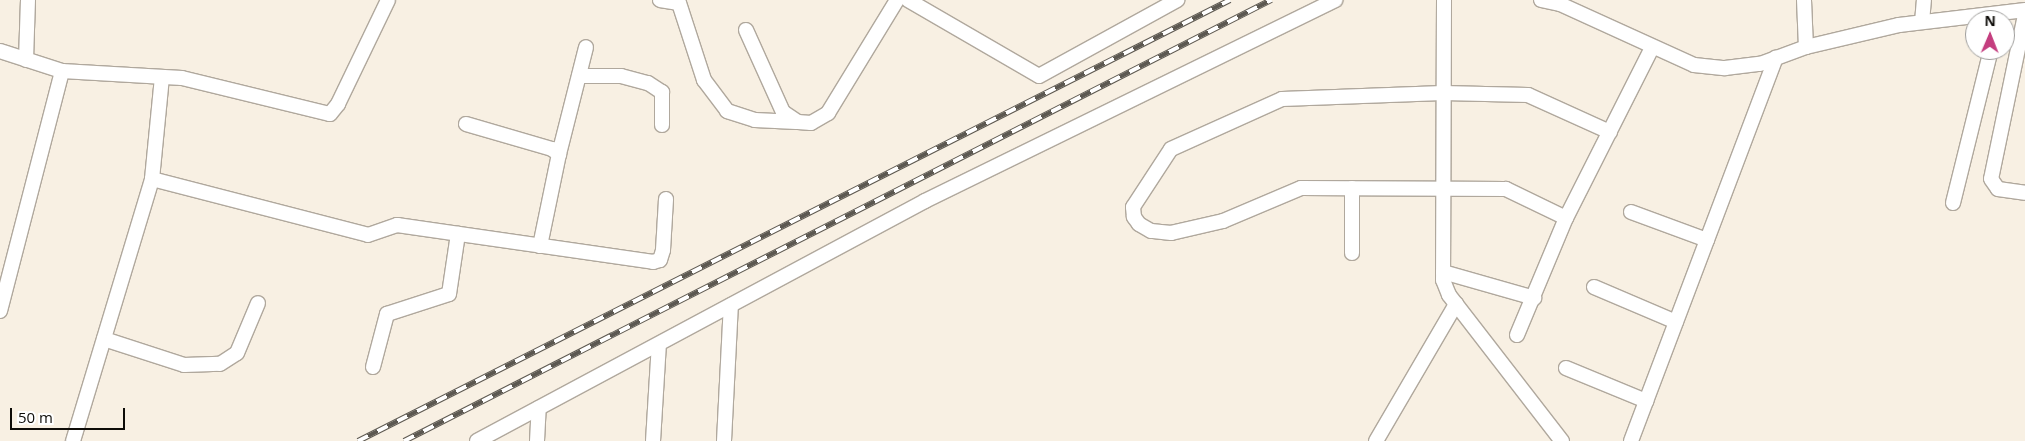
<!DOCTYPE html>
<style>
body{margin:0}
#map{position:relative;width:2025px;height:441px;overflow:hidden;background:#f8f0e3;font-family:"Open Sans",sans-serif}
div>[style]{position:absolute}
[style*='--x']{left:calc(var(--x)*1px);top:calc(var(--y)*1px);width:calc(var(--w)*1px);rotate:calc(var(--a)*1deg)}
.roads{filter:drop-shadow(1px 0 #b0a89d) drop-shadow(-1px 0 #b0a89d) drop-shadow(0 1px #b0a89d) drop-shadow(0 -1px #b0a89d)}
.street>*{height:14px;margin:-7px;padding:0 7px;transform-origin:7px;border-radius:7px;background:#fff}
.rail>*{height:5.5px;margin-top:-2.75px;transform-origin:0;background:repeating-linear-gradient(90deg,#fff 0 11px,#5c5851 0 22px);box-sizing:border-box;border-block:1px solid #5c5851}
span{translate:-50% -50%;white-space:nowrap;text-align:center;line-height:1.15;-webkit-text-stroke:4px #fff;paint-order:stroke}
.north{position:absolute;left:1965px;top:10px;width:50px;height:50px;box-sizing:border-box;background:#fff;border:1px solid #9f9e9c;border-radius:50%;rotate:1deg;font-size:14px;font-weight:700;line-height:20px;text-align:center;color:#0e0c08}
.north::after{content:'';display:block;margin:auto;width:18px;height:22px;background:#c43e7f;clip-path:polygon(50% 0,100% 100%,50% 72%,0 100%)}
.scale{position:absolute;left:10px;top:408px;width:115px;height:22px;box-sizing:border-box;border:2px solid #0e0c08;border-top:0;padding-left:6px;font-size:15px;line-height:18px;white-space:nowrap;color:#0e0c08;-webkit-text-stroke:4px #fff;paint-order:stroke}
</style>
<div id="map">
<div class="roads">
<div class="street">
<div style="--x:660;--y:0;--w:19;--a:9"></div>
<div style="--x:679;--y:3;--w:81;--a:72"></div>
<div style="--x:704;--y:80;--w:39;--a:53"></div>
<div style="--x:727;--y:111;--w:29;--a:18"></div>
<div style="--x:755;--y:120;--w:41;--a:2.8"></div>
<div style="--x:908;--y:0;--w:151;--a:30.1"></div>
<div style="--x:1039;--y:76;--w:158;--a:-28.8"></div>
<div style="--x:1444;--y:0;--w:280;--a:90.2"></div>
<div style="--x:1443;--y:280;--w:16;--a:68"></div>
<div style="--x:1449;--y:295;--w:185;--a:52.3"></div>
<div style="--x:1541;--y:0;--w:19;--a:12"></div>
<div style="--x:1560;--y:4;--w:147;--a:24.5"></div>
<div style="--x:1694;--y:65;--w:31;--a:6"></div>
<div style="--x:1725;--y:68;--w:35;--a:-7"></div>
<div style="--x:1760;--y:64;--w:49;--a:-20.3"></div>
<div style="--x:1806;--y:47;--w:96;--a:-13.3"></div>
<div style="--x:1899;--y:25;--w:127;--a:-6.8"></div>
<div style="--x:1804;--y:0;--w:47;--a:87.6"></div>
<div style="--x:2025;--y:15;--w:167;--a:101.7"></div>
<div style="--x:1991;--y:179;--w:12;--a:55"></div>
<div style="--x:1998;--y:189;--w:27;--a:8"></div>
<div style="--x:1922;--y:22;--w:22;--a:-85"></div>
<div style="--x:746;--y:30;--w:90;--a:65.7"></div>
<div style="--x:783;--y:112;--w:18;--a:34"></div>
<div style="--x:798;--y:122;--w:13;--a:4"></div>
<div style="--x:811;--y:123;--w:20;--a:-30"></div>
<div style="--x:828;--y:113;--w:132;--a:-58.6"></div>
<div style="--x:0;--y:51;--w:65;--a:17.9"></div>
<div style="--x:26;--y:60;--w:60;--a:-88.1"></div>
<div style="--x:579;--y:76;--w:42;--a:0"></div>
<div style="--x:621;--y:76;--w:28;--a:15"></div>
<div style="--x:648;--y:83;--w:17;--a:33"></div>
<div style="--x:662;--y:92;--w:33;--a:90"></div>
<div style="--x:466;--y:124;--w:90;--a:16.2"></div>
<div style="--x:552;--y:149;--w:9;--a:36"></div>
<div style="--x:559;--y:154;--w:94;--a:101.7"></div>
<div style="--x:559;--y:154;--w:110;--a:-75.8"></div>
<div style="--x:152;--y:179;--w:223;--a:14.5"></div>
<div style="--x:368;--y:235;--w:31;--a:-19"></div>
<div style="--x:397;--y:225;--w:259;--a:8.2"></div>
<div style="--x:653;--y:262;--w:7;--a:-16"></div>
<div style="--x:660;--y:260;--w:10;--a:-73"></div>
<div style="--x:663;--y:250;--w:51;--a:-86.6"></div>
<div style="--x:1953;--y:203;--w:158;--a:-76.1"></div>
<div style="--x:1631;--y:212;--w:81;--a:20.2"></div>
<div style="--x:1566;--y:218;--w:67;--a:-154.2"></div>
<div style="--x:1506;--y:189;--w:205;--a:-179.7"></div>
<div style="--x:1301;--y:188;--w:85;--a:157.1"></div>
<div style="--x:1223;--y:221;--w:53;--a:167"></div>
<div style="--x:1171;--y:233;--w:20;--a:-174"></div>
<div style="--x:1151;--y:231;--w:14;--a:-150"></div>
<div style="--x:1139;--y:224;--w:9;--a:-126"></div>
<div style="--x:1134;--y:217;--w:10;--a:-96"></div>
<div style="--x:1133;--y:207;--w:69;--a:-56.8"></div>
<div style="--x:1171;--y:149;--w:122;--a:-24.2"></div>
<div style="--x:1282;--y:99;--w:161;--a:-2.1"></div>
<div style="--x:1443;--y:93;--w:85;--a:1.3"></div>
<div style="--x:1528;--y:95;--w:90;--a:24.3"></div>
<div style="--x:1352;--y:253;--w:65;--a:-90"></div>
<div style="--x:1443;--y:272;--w:95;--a:15.9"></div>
<div style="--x:1594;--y:287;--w:89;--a:23.1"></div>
<div style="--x:0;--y:311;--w:248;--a:-75.5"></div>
<div style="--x:62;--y:71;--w:120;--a:3.3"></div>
<div style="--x:182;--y:78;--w:152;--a:13.7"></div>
<div style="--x:330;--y:114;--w:13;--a:-51"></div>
<div style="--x:338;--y:104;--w:115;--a:-64.3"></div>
<div style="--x:1517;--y:335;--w:127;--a:-67.3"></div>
<div style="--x:1566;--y:218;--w:191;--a:-63.2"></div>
<div style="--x:104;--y:339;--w:84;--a:18"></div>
<div style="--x:184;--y:365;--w:36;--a:-2"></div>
<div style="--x:220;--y:364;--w:20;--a:-33"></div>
<div style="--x:237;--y:353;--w:54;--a:-67.2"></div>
<div style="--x:373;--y:367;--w:55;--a:-75.2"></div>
<div style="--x:387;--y:314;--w:65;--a:-17.9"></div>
<div style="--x:449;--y:294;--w:61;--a:-81.5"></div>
<div style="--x:1566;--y:368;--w:87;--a:22.4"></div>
<div style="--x:73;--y:441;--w:274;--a:-73.2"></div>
<div style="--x:152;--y:179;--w:102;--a:-84.4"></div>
<div style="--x:477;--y:441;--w:508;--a:-28.18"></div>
<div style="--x:925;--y:201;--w:457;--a:-26.1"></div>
<div style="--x:537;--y:441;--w:33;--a:-87"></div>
<div style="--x:653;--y:441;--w:97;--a:-86.5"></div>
<div style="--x:724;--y:441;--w:136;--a:-87.1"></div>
<div style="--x:1376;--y:441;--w:159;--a:-59.7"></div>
<div style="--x:1631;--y:441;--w:410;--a:-69.3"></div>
</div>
</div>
<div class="rail">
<div style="--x:358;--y:441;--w:977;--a:-26.83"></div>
<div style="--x:404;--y:441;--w:973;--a:-26.96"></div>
</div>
<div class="north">N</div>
<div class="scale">50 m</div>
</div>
